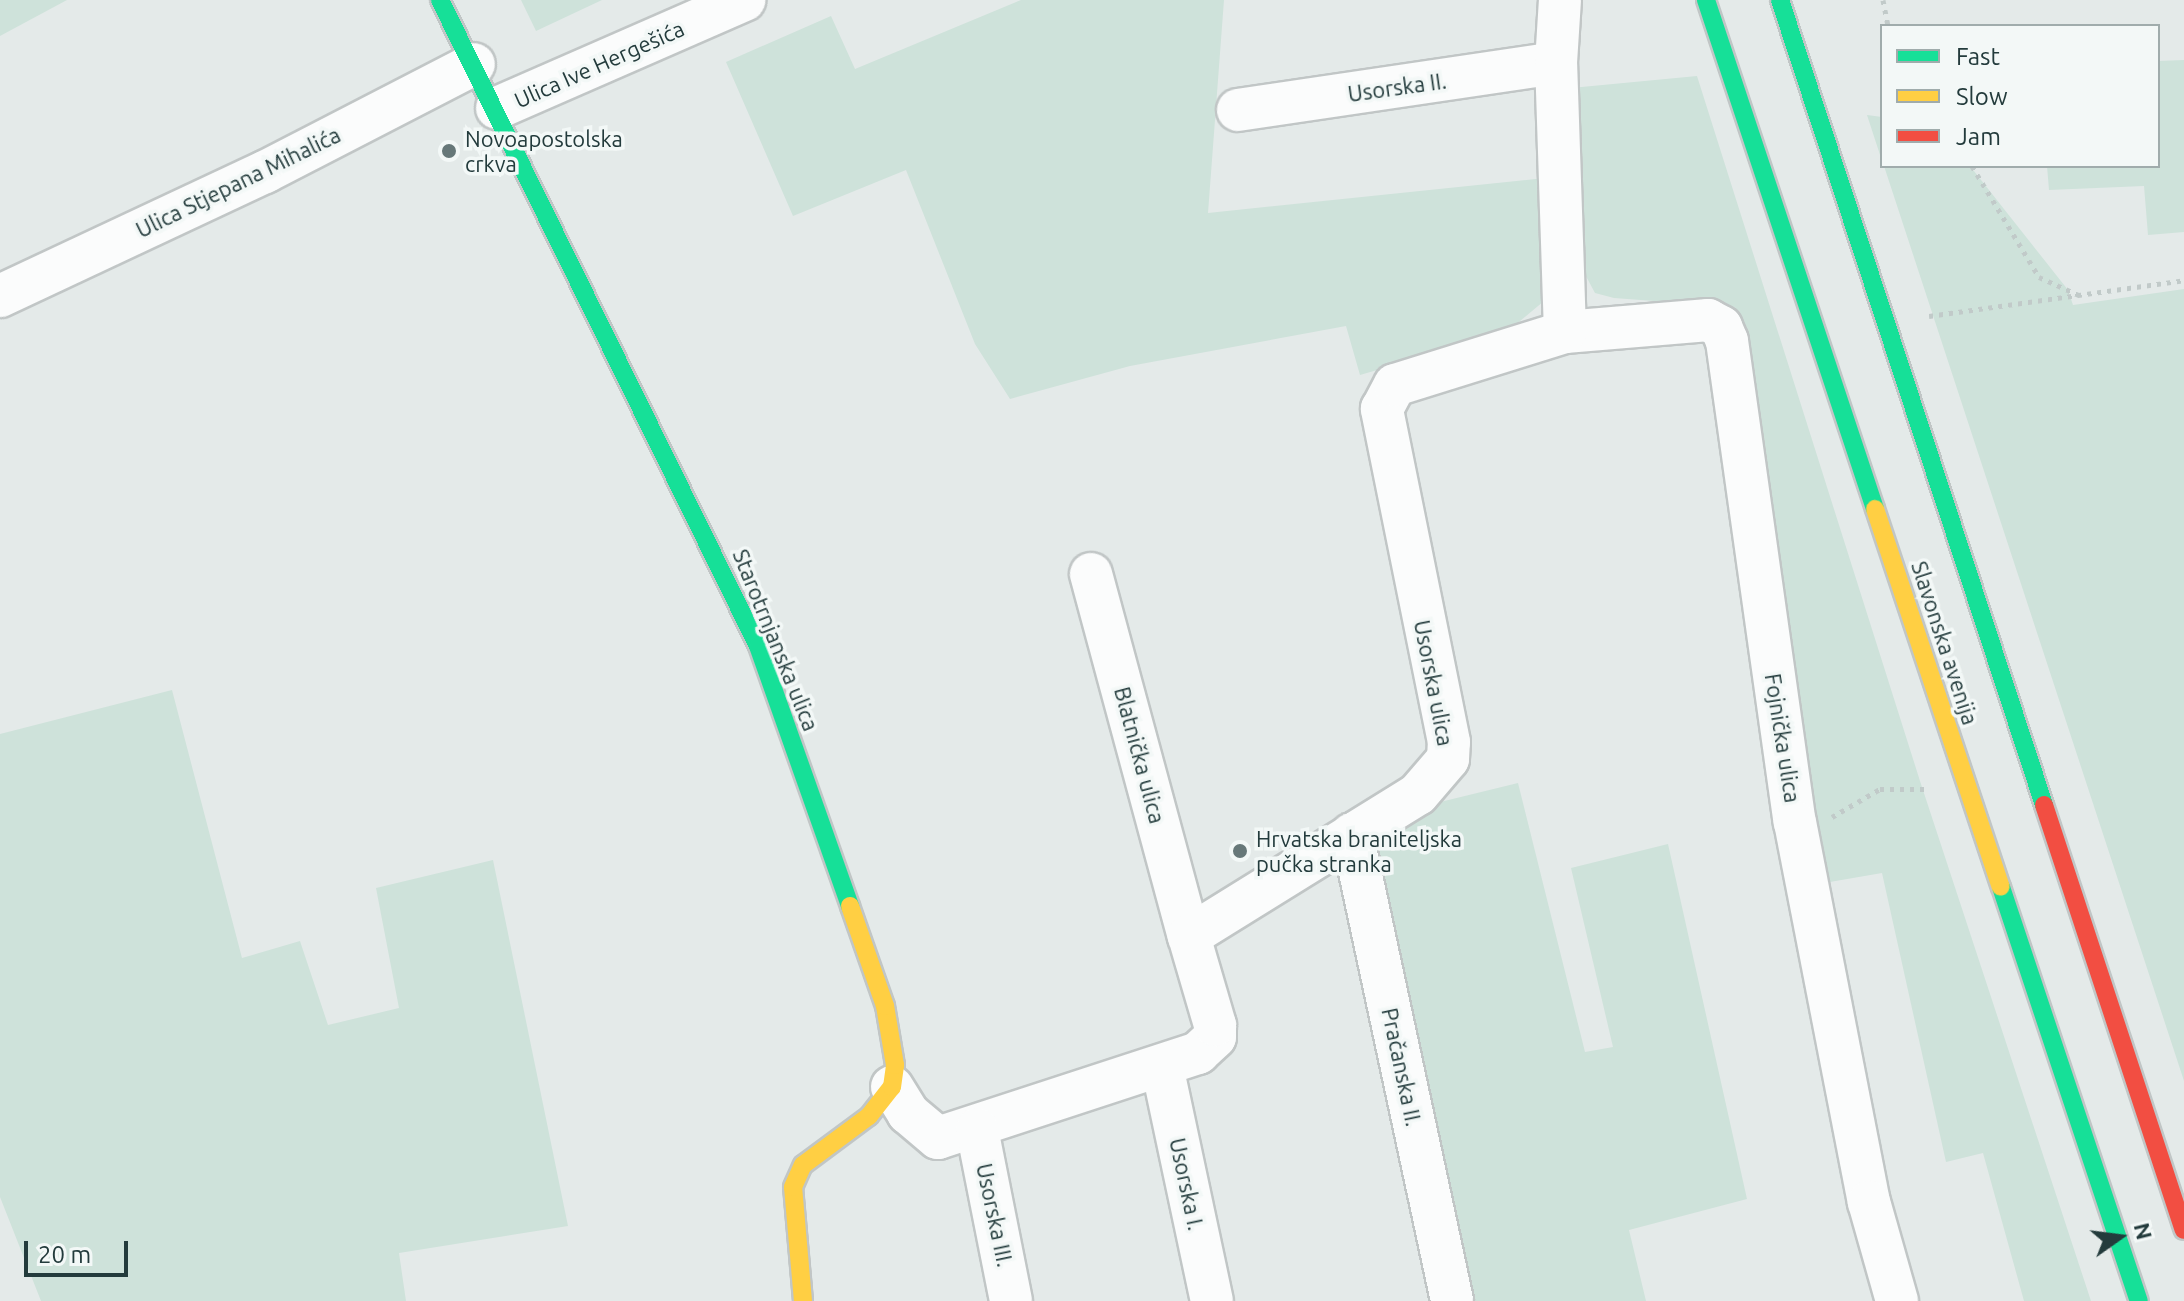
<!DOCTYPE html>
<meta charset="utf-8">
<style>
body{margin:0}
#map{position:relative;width:2184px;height:1301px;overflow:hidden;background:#e4eae9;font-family:Ubuntu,sans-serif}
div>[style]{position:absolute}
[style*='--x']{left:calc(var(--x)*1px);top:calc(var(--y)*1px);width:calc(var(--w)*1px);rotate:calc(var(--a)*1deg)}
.green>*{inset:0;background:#cee2da}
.path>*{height:5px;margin-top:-2.5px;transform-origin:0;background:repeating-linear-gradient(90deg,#c1cac9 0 4px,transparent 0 10px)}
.roads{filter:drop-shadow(2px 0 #c1c6c6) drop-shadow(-2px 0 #c1c6c6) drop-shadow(0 2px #c1c6c6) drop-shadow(0 -2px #c1c6c6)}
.street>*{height:42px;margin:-21px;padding:0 21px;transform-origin:21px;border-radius:21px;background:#fbfcfc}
.fast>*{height:18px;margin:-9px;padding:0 9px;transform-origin:9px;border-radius:9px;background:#16e098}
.slow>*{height:18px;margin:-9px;padding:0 9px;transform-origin:9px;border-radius:9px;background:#ffcf43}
.jam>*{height:18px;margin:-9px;padding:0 9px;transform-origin:9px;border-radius:9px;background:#f24e42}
.dots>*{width:22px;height:22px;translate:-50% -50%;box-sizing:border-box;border:4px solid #f3f8f7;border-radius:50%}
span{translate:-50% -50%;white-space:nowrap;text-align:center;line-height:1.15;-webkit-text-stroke:7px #f3f8f7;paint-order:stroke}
.street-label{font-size:22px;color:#233b3c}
.poi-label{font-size:22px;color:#233b3c}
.left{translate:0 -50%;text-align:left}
.legend{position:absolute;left:1880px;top:24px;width:280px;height:144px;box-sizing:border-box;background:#f3f8f7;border:2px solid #a0acac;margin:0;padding:10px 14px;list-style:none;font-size:24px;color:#233b3c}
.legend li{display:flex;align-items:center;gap:16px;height:40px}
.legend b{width:40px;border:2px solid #a0acac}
.north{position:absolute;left:2080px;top:1197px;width:80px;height:80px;-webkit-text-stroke:6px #f3f8f7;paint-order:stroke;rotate:76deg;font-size:22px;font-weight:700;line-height:32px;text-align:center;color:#233b3c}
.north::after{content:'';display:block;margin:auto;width:28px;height:36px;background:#233b3c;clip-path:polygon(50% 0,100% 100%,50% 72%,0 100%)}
.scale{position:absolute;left:24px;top:1241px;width:104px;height:36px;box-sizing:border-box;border:4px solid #233b3c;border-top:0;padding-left:10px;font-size:24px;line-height:28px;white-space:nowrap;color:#233b3c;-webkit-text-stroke:6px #f3f8f7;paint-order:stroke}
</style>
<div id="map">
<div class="green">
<div style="clip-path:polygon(0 0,67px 0,0 36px)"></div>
<div style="clip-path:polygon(521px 0,602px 0,536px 31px)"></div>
<div style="clip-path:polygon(1021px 0,1224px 0,1208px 213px,1545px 178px,1544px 301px,1507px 332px,1360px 375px,1346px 326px,1130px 366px,1010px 399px,975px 344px,906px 170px,793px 216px,726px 62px,831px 16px,855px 69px)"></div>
<div style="clip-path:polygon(2184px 60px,2184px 232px,2148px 235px,2144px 186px,2049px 190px,2047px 166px,2158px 166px,2158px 61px)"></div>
<div style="clip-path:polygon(1697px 76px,1920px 781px,2091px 1301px,2024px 1301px,1983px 1153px,1946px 1162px,1882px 873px,1824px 883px,1735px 307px,1614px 298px,1595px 293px,1580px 265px,1571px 88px)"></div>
<div style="clip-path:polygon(1867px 115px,1882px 117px,1882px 161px)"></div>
<div style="clip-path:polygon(1884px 166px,1970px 166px,2068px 290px,2073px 305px,2184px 289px,2184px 1081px)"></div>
<div style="clip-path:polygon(172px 690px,242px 958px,300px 941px,328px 1025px,399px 1008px,376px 888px,493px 860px,568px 1226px,399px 1253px,406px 1301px,41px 1301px,0 1197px,0 734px)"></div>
<div style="clip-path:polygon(1518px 783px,1585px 1052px,1613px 1047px,1571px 868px,1668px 844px,1747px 1199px,1629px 1230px,1646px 1301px,1467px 1301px,1367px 838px,1428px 805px)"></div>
</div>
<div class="path">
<div style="--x:1883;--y:0;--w:26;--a:79"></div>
<div style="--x:1972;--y:166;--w:130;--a:58.9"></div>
<div style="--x:2039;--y:277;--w:46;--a:24.3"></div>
<div style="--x:1929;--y:316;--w:258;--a:-8"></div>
<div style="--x:1832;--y:817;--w:56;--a:-30.3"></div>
<div style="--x:1880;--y:789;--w:47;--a:0"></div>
</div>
<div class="roads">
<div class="street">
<div style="--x:497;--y:108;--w:270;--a:-23.6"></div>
<div style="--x:1238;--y:110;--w:321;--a:-8.4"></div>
<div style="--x:0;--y:296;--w:293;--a:-25.1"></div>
<div style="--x:265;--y:172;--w:235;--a:-27.3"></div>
<div style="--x:1565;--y:332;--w:144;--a:-4.8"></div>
<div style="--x:1708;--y:320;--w:15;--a:28"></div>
<div style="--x:1721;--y:327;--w:15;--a:67"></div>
<div style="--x:1727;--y:341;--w:486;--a:82"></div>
<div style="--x:1795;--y:822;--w:387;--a:79"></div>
<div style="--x:1869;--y:1202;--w:103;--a:74.2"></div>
<div style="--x:1091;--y:574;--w:375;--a:74.9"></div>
<div style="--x:1352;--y:834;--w:478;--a:77.9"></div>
<div style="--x:1162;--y:1066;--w:240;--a:78"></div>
<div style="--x:892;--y:1087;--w:31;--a:58"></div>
<div style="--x:908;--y:1113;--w:39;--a:40"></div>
<div style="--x:938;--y:1138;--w:274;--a:-18.1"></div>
<div style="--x:1198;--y:1053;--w:23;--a:-43"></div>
<div style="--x:1215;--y:1037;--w:12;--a:-90"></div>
<div style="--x:1215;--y:1025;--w:93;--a:-106.3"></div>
<div style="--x:1189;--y:936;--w:269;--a:-31.8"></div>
<div style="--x:1418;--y:794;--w:46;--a:-49.4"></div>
<div style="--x:1448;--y:759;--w:17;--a:-87"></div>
<div style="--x:1449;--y:742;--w:340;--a:-101.4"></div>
<div style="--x:1382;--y:409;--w:27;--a:-62"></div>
<div style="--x:1395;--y:385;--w:178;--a:-17.3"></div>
<div style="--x:1565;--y:332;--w:269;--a:-91.9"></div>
<div style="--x:1556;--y:63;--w:63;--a:-86.4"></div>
<div style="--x:977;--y:1129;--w:175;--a:78.8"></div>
</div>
<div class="fast">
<div style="--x:440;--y:0;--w:720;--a:63.79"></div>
<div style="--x:758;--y:646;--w:276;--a:70.5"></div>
<div style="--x:1706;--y:0;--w:536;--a:71.63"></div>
<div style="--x:1780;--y:0;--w:847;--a:71.84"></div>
<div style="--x:2001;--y:887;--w:436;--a:71.6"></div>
</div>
<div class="slow">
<div style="--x:1875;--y:509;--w:398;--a:71.6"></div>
<div style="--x:803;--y:1301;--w:114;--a:-95"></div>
<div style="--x:793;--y:1187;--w:24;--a:-66"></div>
<div style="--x:803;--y:1165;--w:82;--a:-36.6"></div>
<div style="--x:869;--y:1116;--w:37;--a:-52"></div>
<div style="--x:892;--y:1087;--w:22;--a:-82"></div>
<div style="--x:895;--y:1065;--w:60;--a:-99.6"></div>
<div style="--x:885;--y:1006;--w:106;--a:-109.3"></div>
</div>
<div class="jam">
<div style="--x:2044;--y:805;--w:447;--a:71.8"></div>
</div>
</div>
<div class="dots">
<div style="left:449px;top:151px;background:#677879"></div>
<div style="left:1240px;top:851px;background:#677879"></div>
</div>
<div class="street-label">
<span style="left:599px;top:64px;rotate:-24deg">Ulica Ive Hergešića</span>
<span style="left:1397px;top:87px;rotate:-8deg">Usorska II.</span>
<span style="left:238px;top:182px;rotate:-26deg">Ulica Stjepana Mihalića</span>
<span style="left:776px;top:640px;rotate:68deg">Starotrnjanska ulica</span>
<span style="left:1945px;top:643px;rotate:72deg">Slavonska avenija</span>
<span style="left:1434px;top:683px;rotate:79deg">Usorska ulica</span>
<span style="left:1783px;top:738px;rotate:81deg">Fojnička ulica</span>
<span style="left:1140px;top:755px;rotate:75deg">Blatnička ulica</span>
<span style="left:1402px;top:1067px;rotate:78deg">Pračanska II.</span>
<span style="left:1187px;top:1184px;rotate:78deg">Usorska I.</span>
<span style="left:995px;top:1215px;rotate:78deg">Usorska III.</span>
</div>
<div class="poi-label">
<span class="left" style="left:465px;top:151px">Novoapostolska<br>crkva</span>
<span class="left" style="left:1256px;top:851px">Hrvatska braniteljska<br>pučka stranka</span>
</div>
<ul class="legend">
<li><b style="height:10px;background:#16e098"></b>Fast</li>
<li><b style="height:10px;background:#ffcf43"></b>Slow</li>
<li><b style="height:10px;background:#f24e42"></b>Jam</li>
</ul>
<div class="north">N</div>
<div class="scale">20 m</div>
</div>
